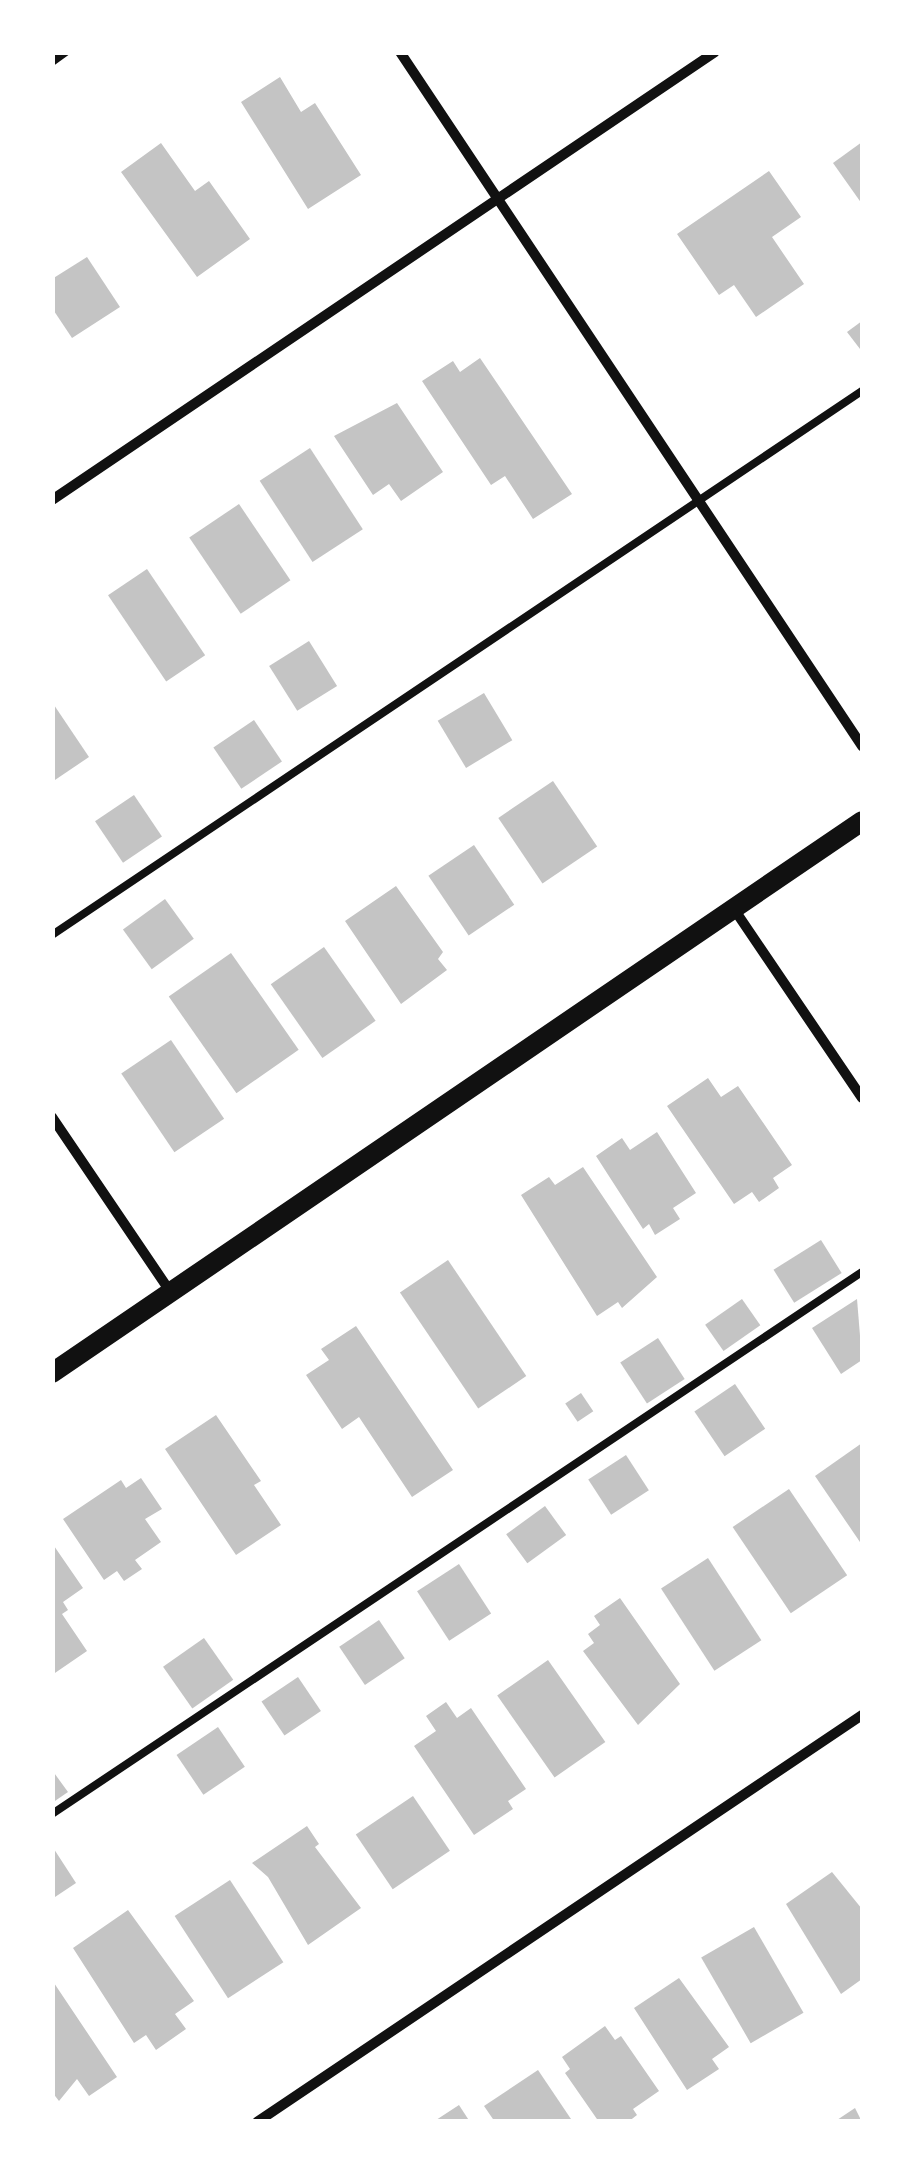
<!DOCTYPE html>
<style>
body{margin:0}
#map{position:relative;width:915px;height:2174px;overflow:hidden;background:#fff;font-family:"Space Grotesk",sans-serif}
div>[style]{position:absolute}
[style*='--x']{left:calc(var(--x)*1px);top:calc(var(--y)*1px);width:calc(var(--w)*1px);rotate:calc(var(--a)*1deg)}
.building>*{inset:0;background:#c4c4c4;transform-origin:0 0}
.service>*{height:8px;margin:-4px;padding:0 4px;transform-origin:4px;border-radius:4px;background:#111}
.minor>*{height:10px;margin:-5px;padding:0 5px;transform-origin:5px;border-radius:5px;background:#111}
.secondary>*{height:20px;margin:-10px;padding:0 10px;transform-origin:10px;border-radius:10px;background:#111}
span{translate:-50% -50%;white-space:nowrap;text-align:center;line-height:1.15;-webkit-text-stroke:9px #fff;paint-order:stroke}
.frame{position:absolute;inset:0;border:55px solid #fff;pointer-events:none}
</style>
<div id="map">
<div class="building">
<div style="clip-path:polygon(280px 77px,301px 112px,315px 103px,361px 175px,308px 209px,241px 102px)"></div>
<div style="clip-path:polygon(862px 142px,862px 204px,833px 163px)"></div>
<div style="clip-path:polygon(161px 143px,195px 191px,209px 181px,250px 239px,197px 277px,121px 172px)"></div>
<div style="clip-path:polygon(769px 171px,801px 217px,772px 237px,804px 284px,756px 317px,734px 285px,719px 295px,677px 234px)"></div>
<div style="clip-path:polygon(87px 257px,120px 307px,72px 338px,52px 308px,52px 279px)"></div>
<div style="clip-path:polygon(862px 321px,862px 348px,860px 349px,847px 332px)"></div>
<div style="clip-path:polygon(480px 358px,572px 494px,533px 519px,505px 476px,491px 485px,422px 381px,453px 361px,460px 372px)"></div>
<div style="clip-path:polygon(397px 403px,443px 472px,401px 501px,389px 484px,373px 495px,334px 436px)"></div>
<div style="left:310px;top:448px;width:97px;height:60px;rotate:57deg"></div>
<div style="left:239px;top:504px;width:92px;height:60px;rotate:56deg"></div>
<div style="left:147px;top:569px;width:104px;height:47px;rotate:56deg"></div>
<div style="left:309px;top:641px;width:53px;height:47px;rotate:58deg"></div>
<div style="left:484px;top:693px;width:55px;height:54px;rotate:59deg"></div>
<div style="clip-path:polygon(52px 702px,89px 757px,52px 782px)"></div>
<div style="left:254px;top:720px;width:50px;height:49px;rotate:56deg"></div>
<div style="left:553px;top:781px;width:79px;height:66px;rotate:56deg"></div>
<div style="left:134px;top:795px;width:50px;height:47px;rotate:56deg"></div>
<div style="left:474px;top:845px;width:72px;height:55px;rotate:56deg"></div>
<div style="clip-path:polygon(396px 886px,443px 952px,438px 959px,447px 970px,401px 1004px,345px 921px)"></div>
<div style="left:165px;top:899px;width:49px;height:52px;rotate:54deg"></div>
<div style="left:324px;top:947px;width:90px;height:65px;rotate:55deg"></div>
<div style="left:231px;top:953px;width:118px;height:76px;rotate:55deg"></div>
<div style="left:171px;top:1040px;width:95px;height:60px;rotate:56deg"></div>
<div style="clip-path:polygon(708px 1078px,721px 1097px,738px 1086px,792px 1165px,773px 1178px,779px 1188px,759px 1202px,752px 1192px,734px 1204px,667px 1106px)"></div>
<div style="clip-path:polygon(657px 1132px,696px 1193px,673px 1208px,680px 1219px,655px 1235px,649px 1224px,643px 1229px,596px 1156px,622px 1138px,630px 1150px)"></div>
<div style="clip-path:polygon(583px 1167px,657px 1277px,622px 1308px,618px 1302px,597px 1316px,521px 1195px,549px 1177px,555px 1185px)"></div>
<div style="left:821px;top:1240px;width:39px;height:56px;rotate:58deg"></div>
<div style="left:448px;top:1260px;width:140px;height:58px;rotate:56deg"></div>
<div style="left:742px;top:1299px;width:32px;height:45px;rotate:55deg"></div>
<div style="clip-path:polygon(857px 1299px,862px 1360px,841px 1374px,812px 1328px)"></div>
<div style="clip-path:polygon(356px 1326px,453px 1470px,412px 1497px,359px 1417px,342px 1429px,306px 1375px,329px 1360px,321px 1349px)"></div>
<div style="left:658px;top:1338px;width:49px;height:45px;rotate:57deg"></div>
<div style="left:735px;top:1384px;width:54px;height:49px;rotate:56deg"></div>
<div style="left:581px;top:1393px;width:22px;height:19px;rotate:56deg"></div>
<div style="clip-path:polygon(216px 1415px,261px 1481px,254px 1485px,281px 1525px,236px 1555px,165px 1449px)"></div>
<div style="clip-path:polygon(862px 1443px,862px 1545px,815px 1476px)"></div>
<div style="left:626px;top:1455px;width:42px;height:45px;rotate:57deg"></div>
<div style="clip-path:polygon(141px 1478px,162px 1509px,145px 1519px,161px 1542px,135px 1560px,142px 1569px,124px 1581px,117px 1571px,104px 1580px,63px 1519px,121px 1480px,126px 1488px)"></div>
<div style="left:789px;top:1489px;width:104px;height:68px;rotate:56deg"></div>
<div style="left:545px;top:1506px;width:36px;height:48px;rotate:54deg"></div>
<div style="clip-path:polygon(52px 1543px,83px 1588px,63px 1602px,68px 1610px,62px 1614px,87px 1651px,52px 1675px)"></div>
<div style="left:708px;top:1558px;width:98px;height:56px;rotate:57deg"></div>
<div style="left:459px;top:1564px;width:59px;height:50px;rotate:57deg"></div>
<div style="clip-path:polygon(620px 1598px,680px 1684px,638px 1725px,583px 1651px,594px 1643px,588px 1634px,600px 1625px,594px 1616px)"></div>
<div style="left:379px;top:1620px;width:46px;height:48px;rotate:56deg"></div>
<div style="left:204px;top:1638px;width:51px;height:50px;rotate:55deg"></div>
<div style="left:548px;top:1660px;width:100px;height:62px;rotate:55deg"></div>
<div style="left:298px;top:1677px;width:41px;height:44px;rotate:56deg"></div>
<div style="clip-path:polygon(446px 1702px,457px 1718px,471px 1708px,526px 1789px,508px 1801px,513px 1809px,474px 1835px,414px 1746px,436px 1731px,426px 1716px)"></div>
<div style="left:218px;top:1727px;width:48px;height:50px;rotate:56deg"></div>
<div style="clip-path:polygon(52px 1770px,68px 1792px,52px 1803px)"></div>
<div style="left:413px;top:1796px;width:66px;height:69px;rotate:56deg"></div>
<div style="clip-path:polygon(307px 1826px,319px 1844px,315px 1847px,361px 1908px,308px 1945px,268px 1877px,252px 1863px)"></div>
<div style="clip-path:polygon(52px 1846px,76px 1883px,52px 1899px)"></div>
<div style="clip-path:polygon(832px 1872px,862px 1909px,862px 1979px,841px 1994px,786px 1904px)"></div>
<div style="left:230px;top:1880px;width:98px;height:66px;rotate:57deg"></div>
<div style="clip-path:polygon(128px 1910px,194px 2001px,175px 2014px,186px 2029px,156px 2050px,146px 2035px,134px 2043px,73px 1948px)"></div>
<div style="left:754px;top:1927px;width:99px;height:61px;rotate:60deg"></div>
<div style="clip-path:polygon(679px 1978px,729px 2047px,712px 2059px,719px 2069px,687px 2090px,634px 2008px)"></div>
<div style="clip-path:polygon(52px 1980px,117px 2077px,89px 2096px,77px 2079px,59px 2101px,52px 2092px)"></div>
<div style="clip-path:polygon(605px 2026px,615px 2040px,621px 2036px,659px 2091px,633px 2109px,637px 2115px,628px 2122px,599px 2122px,565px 2073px,570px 2069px,562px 2057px)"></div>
<div style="clip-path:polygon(538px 2070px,573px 2122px,495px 2122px,484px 2106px)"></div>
<div style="clip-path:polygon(459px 2105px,470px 2122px,433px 2122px)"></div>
<div style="clip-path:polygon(855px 2108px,862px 2122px,834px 2122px)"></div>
</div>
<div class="service">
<div style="--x:52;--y:62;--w:17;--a:-36"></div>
<div style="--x:52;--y:935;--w:976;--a:-33.89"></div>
<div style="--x:52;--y:1814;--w:975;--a:-33.79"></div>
</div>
<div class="minor">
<div style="--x:400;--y:52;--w:834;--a:56.35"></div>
<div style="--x:52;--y:500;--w:800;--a:-34.05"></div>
<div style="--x:734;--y:909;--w:228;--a:55.9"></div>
<div style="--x:52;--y:1117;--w:214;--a:55.9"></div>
<div style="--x:257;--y:2122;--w:729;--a:-33.93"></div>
</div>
<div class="secondary">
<div style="--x:52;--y:1373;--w:980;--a:-34.27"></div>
</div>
<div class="frame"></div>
</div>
